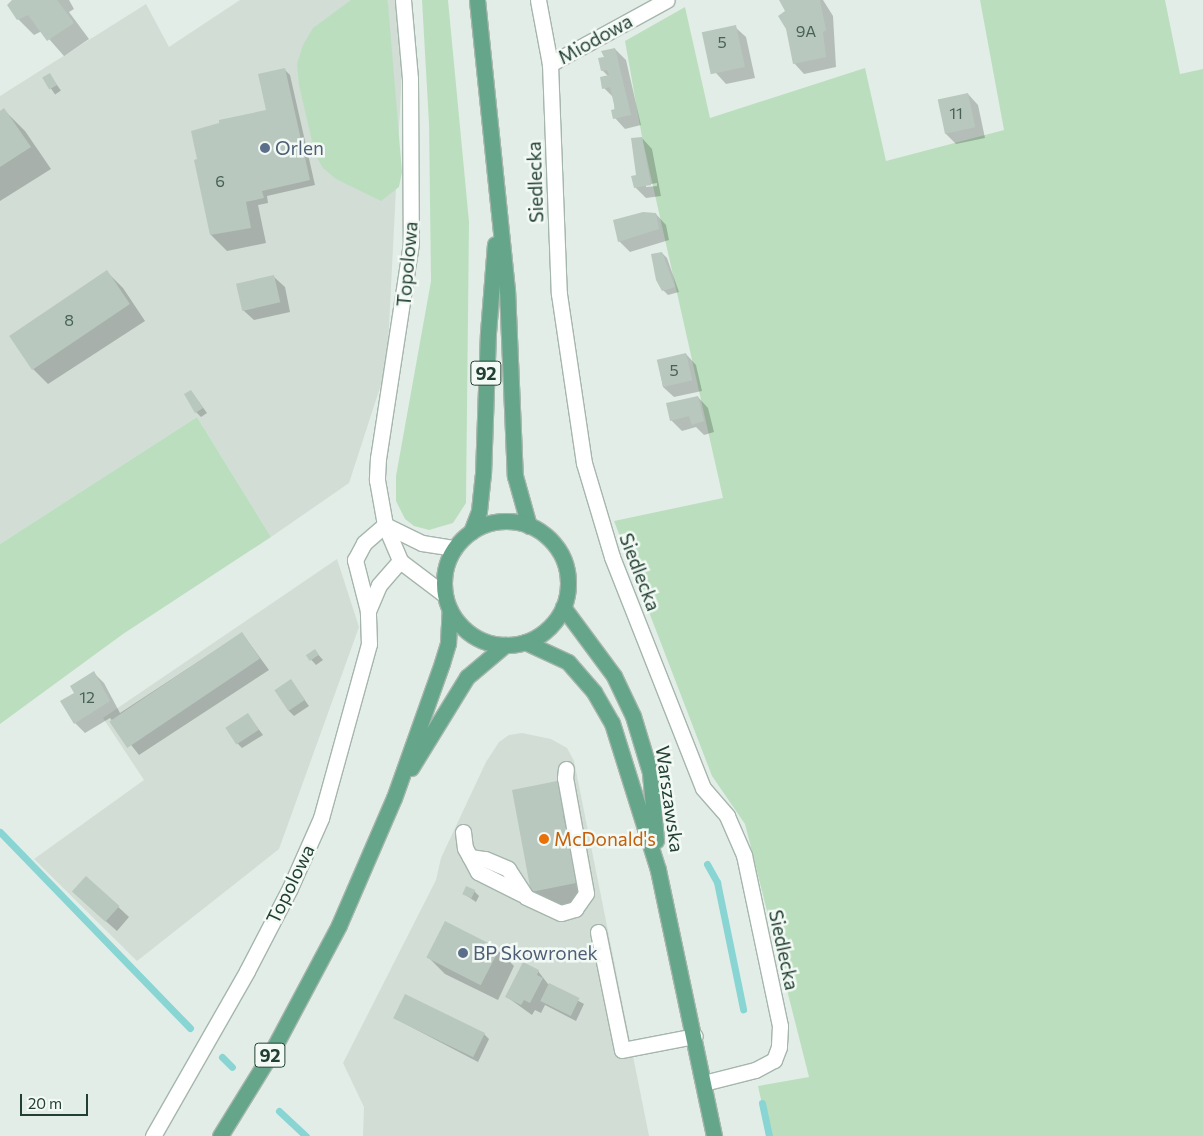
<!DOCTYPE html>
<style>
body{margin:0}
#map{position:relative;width:1203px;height:1136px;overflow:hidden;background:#e3ede7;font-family:Commissioner,sans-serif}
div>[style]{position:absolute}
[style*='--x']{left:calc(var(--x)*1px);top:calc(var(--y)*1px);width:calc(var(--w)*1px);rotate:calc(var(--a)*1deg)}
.built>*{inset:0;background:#d1ddd5}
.green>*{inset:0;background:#bbdfbe}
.shadow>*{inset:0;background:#0003;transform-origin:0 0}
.stream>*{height:7px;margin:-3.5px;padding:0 3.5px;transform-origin:3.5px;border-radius:3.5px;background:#88d5d4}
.building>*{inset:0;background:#b8c8bf;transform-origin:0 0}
.roads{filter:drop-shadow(1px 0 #a5b6ad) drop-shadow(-1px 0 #a5b6ad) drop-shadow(0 1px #a5b6ad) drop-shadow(0 -1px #a5b6ad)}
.minor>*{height:15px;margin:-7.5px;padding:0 7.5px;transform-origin:7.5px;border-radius:7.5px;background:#fff}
.major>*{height:15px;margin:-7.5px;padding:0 7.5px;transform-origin:7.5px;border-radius:7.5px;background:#65a58a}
.major>.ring{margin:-7.5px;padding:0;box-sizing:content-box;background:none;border:15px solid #65a58a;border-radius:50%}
.dots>*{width:14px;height:14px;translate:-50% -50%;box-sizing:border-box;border:2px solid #f3f9f5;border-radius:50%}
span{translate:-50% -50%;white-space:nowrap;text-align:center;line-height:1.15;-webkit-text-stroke:5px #f3f9f5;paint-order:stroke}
.number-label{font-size:16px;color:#476255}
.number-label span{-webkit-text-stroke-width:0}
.shield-label span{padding:1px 4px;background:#f3f9f5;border:1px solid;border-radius:4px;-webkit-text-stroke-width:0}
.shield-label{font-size:18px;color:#214032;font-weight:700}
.street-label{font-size:19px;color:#214032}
.service-label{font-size:19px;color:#4e5e75}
.left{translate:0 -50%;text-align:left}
.food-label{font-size:19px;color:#c56008}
.scale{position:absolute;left:20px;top:1094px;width:68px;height:22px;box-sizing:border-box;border:2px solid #214032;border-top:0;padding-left:6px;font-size:15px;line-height:18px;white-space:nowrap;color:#214032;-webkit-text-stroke:4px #f3f9f5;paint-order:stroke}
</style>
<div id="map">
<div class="built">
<div style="clip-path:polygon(240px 0,398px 0,404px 30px,387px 366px,349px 483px,271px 537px,197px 417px,0 544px,0 96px,146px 4px,169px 47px)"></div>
<div style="clip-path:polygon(337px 559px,359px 627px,279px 849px,137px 961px,34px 859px,144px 780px,103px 718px)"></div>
<div style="clip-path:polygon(522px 733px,551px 739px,567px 748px,574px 761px,649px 1136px,363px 1136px,364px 1107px,343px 1063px,436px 880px,441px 858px,486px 762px,499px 742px,509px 735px)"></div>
</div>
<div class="green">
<div style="clip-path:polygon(351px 0,387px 0,388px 4px,402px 172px,399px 187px,381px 201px,336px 179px,323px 168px,315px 154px,299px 85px,297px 64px,303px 45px,313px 28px)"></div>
<div style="clip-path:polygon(422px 0,448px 0,469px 222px,466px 503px,453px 523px,429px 530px,414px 526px,405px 519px,396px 501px,396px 476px,431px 281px,429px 124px)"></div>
<div style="clip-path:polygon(980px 0,1165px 0,1180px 74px,1203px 69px,1203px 1136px,769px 1136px,758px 1086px,809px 1077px,745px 824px,712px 776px,614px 521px,723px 498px,642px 137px,625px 41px,685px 7px,710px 118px,865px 68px,886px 161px,1004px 130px)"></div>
<div style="clip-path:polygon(197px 417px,271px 537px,123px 634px,0 724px,0 544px)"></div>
</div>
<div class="shadow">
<div style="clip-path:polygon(14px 0,69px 0,74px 9px,69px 12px,89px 39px,64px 56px,42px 31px,34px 35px,18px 19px)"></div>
<div style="clip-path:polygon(780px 0,823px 0,833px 16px,836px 67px,804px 74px,794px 63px,787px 11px)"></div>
<div style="clip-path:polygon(735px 27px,746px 37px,755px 78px,726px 84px,716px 73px,703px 33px)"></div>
<div style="clip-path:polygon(615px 49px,626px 60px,641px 125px,625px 129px,615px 118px,614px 98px,604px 88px,609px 77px,602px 70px,606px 58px)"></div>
<div style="clip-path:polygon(285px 70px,290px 75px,315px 185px,267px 196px,268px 203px,258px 205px,266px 243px,227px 251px,211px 235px)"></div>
<div style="left:50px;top:75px;width:19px;height:7px;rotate:55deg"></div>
<div style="clip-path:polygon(968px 94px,978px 105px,985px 138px,956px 144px,945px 133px)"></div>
<div style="clip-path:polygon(4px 110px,25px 131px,51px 169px,0 201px,0 112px)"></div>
<div style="clip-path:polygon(evenodd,642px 138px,652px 149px,661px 196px,646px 198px,635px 187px,642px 138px,657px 183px,657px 186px,646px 187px,646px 185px,657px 183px)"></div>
<div style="clip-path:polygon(656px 214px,666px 225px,669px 240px,630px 252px,619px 241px)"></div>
<div style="clip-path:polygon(662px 253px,667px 258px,679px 292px,668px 295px,663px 290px)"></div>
<div style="clip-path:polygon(107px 272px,123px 288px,145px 321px,48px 384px,32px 368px)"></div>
<div style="clip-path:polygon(274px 277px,285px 287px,290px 312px,254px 320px,243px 310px)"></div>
<div style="clip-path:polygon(686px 354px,696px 365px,702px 391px,674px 397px,663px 387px,658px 361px)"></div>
<div style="clip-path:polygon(191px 391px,207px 413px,201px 417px,196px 412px)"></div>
<div style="clip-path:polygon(698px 397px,708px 408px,714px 432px,704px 435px,696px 427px,682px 431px,671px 420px)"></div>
<div style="clip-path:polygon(242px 633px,269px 670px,139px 755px,110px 718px,85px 733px,75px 723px,76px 693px,93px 672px,104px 683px,120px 713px)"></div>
<div style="clip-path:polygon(315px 651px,323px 660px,316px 665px,307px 655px)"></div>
<div style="clip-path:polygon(291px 681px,309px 706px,294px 716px,289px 711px)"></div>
<div style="clip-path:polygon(248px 715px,263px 735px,242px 748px,237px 743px)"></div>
<div style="clip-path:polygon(556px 783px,572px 799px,590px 879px,591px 899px,549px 907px,533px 891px)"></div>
<div style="clip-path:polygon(86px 877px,129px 917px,117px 931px,84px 902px)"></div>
<div style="clip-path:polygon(474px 891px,479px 896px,476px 902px,464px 894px)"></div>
<div style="clip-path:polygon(498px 950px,514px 966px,498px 1000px,445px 974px,429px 958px)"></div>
<div style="clip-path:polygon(538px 971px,548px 984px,584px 1004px,576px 1021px,545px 1005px,541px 1013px,535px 1010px,532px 1015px,507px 997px)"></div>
<div style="clip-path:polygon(394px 1018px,484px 1034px,489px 1039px,478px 1062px)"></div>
</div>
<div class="stream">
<div style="--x:0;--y:832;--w:273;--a:45.9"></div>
<div style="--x:707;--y:864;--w:21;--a:61"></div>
<div style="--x:717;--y:882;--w:130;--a:78.4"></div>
<div style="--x:222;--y:1057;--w:14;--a:45"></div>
<div style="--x:762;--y:1103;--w:34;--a:78"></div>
<div style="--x:279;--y:1111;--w:37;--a:43"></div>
</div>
<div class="building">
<div style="clip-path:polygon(12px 0,57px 0,74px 23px,47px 41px,28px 15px,17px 20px,7px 5px)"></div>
<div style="clip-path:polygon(779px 0,820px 0,826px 30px,823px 32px,826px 57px,793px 64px,786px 29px,778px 16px,785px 11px)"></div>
<div style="left:736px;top:25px;width:43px;height:35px;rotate:78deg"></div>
<div style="clip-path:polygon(615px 48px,631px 115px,613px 119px,611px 110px,615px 109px,610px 87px,602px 89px,600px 77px,609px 75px,607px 70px,601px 71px,598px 58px,604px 57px,601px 51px)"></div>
<div style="clip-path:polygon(285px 68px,310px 180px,262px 191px,264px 198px,246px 202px,251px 228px,210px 235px,194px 160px,197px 159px,191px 131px,219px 123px,219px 120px,266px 110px,258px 74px)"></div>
<div style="left:50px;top:73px;width:14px;height:9px;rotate:60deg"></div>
<div style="left:968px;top:93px;width:35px;height:31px;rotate:78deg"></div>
<div style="clip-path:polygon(4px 108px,31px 147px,0 167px,0 111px)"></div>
<div style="clip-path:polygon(642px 137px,651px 185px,634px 188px,631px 176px,636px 175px,631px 138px)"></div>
<div style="clip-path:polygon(643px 212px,656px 213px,659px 229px,618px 242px,613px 220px)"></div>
<div style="clip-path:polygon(662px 252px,675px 287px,662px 291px,656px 280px,651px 254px)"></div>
<div style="left:107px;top:270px;width:41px;height:118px;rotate:56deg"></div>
<div style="left:274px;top:275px;width:28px;height:39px;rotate:77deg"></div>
<div style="left:686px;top:353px;width:28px;height:30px;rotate:77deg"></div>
<div style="clip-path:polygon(191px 390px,203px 408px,195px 413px,184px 394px)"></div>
<div style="clip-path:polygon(698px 396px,704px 421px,692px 425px,689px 416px,670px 421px,666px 403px)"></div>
<div style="left:242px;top:632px;width:32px;height:160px;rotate:56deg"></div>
<div style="left:315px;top:649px;width:7px;height:11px;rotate:56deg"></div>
<div style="clip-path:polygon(94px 671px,110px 701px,74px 724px,60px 701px,74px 693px,70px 686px)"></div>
<div style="left:291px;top:679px;width:25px;height:20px;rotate:56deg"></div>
<div style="left:248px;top:713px;width:20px;height:27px;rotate:57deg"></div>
<div style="clip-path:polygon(557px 781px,566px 815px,563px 816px,577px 871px,576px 883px,531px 892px,512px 790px)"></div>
<div style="left:86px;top:876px;width:45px;height:21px;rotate:42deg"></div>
<div style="left:466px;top:886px;width:10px;height:9px;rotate:24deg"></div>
<div style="left:445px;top:921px;width:61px;height:41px;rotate:27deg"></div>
<div style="clip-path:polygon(523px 962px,539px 970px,537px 975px,543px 978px,530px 1003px,524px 1000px,521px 1005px,505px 997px)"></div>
<div style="left:549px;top:983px;width:34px;height:20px;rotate:26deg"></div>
<div style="left:405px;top:994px;width:89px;height:27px;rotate:26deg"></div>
</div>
<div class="roads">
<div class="minor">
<div style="--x:403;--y:0;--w:79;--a:84.9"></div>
<div style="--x:410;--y:79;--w:164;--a:89.7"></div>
<div style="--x:411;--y:243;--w:218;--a:98.7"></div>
<div style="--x:378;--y:458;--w:22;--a:93"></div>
<div style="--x:377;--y:480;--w:46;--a:79.9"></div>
<div style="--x:385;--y:525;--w:39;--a:67"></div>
<div style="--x:400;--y:561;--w:56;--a:37.1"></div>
<div style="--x:538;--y:0;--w:65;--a:79.4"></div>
<div style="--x:550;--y:64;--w:230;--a:87.8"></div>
<div style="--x:559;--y:294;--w:171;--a:81.6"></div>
<div style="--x:584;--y:463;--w:98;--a:73.4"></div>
<div style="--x:612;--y:557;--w:248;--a:68.5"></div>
<div style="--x:703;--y:788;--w:37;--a:49"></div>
<div style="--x:727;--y:816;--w:43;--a:66.4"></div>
<div style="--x:744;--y:855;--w:175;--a:78.1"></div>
<div style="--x:780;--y:1026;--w:21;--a:93"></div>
<div style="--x:779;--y:1047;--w:14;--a:111"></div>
<div style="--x:774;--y:1060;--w:21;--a:152"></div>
<div style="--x:755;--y:1070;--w:53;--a:165.7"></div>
<div style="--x:550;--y:64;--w:133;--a:-28.7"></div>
<div style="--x:385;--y:525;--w:41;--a:25.9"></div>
<div style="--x:422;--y:543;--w:33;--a:9"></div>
<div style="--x:368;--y:611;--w:28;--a:-67"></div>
<div style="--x:379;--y:585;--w:32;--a:-49"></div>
<div style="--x:463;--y:832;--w:16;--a:83"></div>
<div style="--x:465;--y:848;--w:10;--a:61"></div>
<div style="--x:470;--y:857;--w:15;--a:8"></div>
<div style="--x:485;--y:859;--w:25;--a:23"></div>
<div style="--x:508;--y:869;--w:33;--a:57"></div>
<div style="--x:526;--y:897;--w:38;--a:25"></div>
<div style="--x:561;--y:913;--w:15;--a:-16"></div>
<div style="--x:575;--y:909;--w:19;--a:-55"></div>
<div style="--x:586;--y:893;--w:117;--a:-100.3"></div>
<div style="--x:565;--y:778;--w:9;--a:-84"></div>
<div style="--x:470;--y:857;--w:17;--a:62"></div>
<div style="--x:478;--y:872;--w:49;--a:26.6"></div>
<div style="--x:598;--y:932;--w:120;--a:78.5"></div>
<div style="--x:622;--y:1050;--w:74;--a:-10.9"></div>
<div style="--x:153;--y:1136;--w:190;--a:-60.3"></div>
<div style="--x:247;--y:971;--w:93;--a:-62.6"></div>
<div style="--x:290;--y:888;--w:77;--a:-66.1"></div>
<div style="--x:321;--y:818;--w:180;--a:-74.6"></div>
<div style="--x:369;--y:644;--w:33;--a:-92"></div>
<div style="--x:368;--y:611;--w:53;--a:-104.3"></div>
<div style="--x:355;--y:560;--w:19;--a:-62"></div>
<div style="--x:364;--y:543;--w:28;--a:-41"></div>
</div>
<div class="major">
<div style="--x:477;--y:0;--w:291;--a:84.1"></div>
<div style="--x:507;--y:289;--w:187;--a:87.6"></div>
<div style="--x:515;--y:476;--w:52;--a:74.4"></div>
<div class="ring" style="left:444px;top:521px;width:109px;height:109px"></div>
<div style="--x:471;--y:532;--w:22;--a:-69"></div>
<div style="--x:479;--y:511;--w:36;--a:-84"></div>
<div style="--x:483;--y:475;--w:142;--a:-88"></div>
<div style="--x:488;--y:333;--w:89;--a:-85.5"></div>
<div style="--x:563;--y:607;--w:86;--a:53.5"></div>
<div style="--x:614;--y:676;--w:44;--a:64.6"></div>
<div style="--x:633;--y:716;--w:59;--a:73.1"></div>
<div style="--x:650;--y:772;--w:69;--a:85"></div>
<div style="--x:525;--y:642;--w:47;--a:24.9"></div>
<div style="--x:568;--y:662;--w:40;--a:49"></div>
<div style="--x:594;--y:692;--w:36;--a:60"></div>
<div style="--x:612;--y:723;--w:154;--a:72.6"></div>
<div style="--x:658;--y:870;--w:272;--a:78.1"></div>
<div style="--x:411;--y:768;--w:107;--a:-58.4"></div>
<div style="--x:467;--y:677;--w:50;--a:-40.1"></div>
<div style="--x:220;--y:1136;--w:95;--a:-58.3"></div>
<div style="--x:270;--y:1055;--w:147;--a:-62"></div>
<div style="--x:339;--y:925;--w:138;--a:-66.6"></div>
<div style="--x:394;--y:798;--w:143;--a:-70.4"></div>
<div style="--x:442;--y:663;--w:21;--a:-73"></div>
<div style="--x:448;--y:643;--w:33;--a:-87"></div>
</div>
</div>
<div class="dots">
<div style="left:265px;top:148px;background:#5c6f8a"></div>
<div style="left:544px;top:839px;background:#e8710a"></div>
<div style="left:463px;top:953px;background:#5c6f8a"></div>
</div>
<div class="number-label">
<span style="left:806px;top:31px">9A</span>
<span style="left:722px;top:42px">5</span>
<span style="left:956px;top:113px">11</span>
<span style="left:220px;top:181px">6</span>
<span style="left:69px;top:320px">8</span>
<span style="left:674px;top:370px">5</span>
<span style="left:87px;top:697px">12</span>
</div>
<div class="shield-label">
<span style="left:486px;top:373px">92</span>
<span style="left:270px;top:1055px">92</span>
</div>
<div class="street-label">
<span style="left:595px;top:39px;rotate:-29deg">Miodowa</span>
<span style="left:535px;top:182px;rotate:-92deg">Siedlecka</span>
<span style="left:407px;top:264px;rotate:-85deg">Topolowa</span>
<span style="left:640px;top:572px;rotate:69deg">Siedlecka</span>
<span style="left:670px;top:799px;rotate:82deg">Warszawska</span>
<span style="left:290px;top:884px;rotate:-64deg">Topolowa</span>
<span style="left:784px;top:950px;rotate:78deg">Siedlecka</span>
</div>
<div class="service-label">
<span class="left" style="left:275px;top:148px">Orlen</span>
<span class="left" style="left:473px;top:953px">BP Skowronek</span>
</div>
<div class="food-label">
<span class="left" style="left:554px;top:839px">McDonald's</span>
</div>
<div class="scale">20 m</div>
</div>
